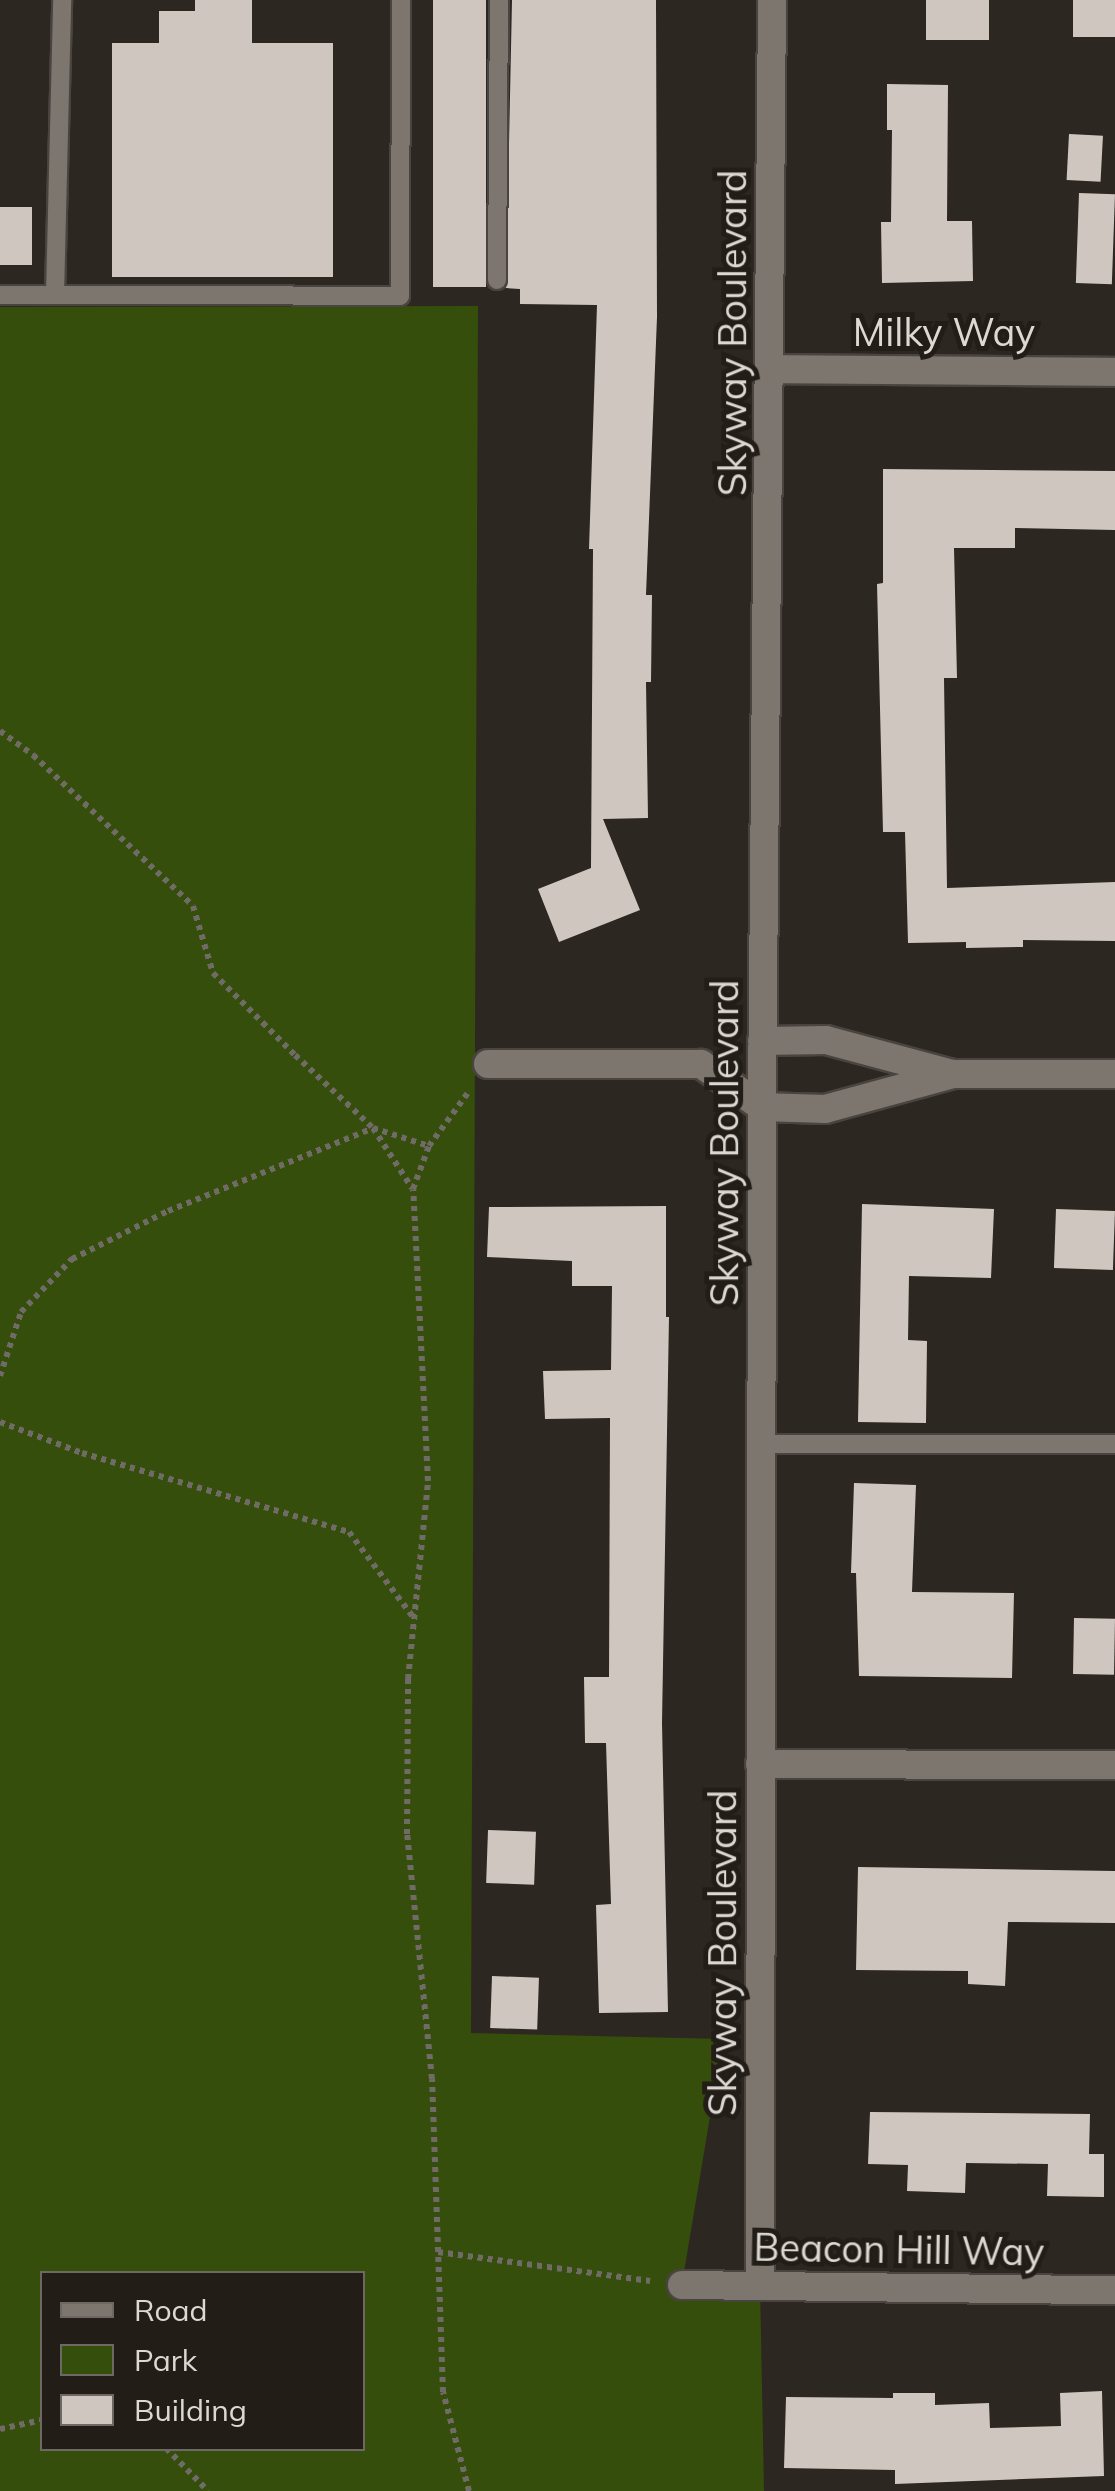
<!DOCTYPE html>
<style>
body{margin:0}
#map{position:relative;width:1115px;height:2491px;overflow:hidden;background:#2d2721;font-family:Mulish,sans-serif}
div>[style]{position:absolute}
[style*='--x']{left:calc(var(--x)*1px);top:calc(var(--y)*1px);width:calc(var(--w)*1px);rotate:calc(var(--a)*1deg)}
.green>*{inset:0;background:#364e0c}
.building>*{inset:0;background:#cfc7bf;transform-origin:0 0}
.path>*{height:6px;margin-top:-3px;transform-origin:0;background:repeating-linear-gradient(90deg,#706b66 0 5px,transparent 0 10px)}
.roads{filter:drop-shadow(2px 0 #49443f) drop-shadow(-2px 0 #49443f) drop-shadow(0 2px #49443f) drop-shadow(0 -2px #49443f)}
.service>*{height:18px;margin:-9px;padding:0 9px;transform-origin:9px;border-radius:9px;background:#7d766f}
.minor>*{height:28px;margin:-14px;padding:0 14px;transform-origin:14px;border-radius:14px;background:#7d766f}
.tertiary>*{height:28px;margin:-14px;padding:0 14px;transform-origin:14px;border-radius:14px;background:#7d766f}
span{translate:-50% -50%;white-space:nowrap;text-align:center;line-height:1.15;-webkit-text-stroke:10px #231d18;paint-order:stroke}
.street-label{font-size:38px;color:#dcd8d4}
.legend{position:absolute;left:40px;top:2271px;width:325px;height:180px;box-sizing:border-box;background:#231d18;border:2px solid #6d6863;margin:0;padding:12px 18px;list-style:none;font-size:30px;color:#dcd8d4}
.legend li{display:flex;align-items:center;gap:20px;height:50px}
.legend b{width:50px;border:2px solid #6d6863}
</style>
<div id="map">
<div class="green">
<div style="clip-path:polygon(evenodd,478px 306px,471px 2033px,723px 2039px,682px 2284px,760px 2286px,764px 2491px,0 2491px,0 307px,478px 306px,42px 2274px,362px 2274px,362px 2448px,42px 2448px,42px 2274px)"></div>
</div>
<div class="building">
<div style="clip-path:polygon(195px 0,252px 0,252px 43px,333px 43px,333px 277px,112px 277px,112px 43px,159px 43px,159px 11px,195px 11px)"></div>
<div style="left:433px;top:0;width:53px;height:287px"></div>
<div style="clip-path:polygon(512px 0,656px 0,657px 317px,646px 595px,652px 595px,651px 682px,646px 682px,648px 818px,603px 819px,640px 910px,559px 942px,538px 889px,591px 868px,593px 549px,589px 549px,597px 305px,520px 304px,520px 289px,506px 288px)"></div>
<div style="left:926px;top:0;width:63px;height:40px"></div>
<div style="left:1073px;top:0;width:42px;height:37px"></div>
<div style="clip-path:polygon(887px 84px,948px 85px,947px 221px,972px 221px,973px 281px,882px 283px,881px 222px,891px 222px,892px 130px,887px 130px)"></div>
<div style="left:1069px;top:134px;width:34px;height:46px;rotate:3deg"></div>
<div style="left:1079px;top:193px;width:36px;height:90px;rotate:2deg"></div>
<div style="left:0;top:207px;width:32px;height:58px"></div>
<div style="clip-path:polygon(883px 469px,1115px 471px,1115px 530px,1015px 528px,1015px 548px,954px 548px,957px 678px,944px 678px,947px 888px,1115px 882px,1115px 941px,1023px 940px,1023px 947px,966px 948px,966px 942px,908px 943px,905px 832px,883px 832px,877px 584px,883px 583px)"></div>
<div style="clip-path:polygon(862px 1204px,994px 1209px,991px 1278px,909px 1276px,908px 1340px,927px 1341px,926px 1423px,858px 1422px)"></div>
<div style="clip-path:polygon(666px 1206px,666px 1317px,669px 1317px,662px 1723px,668px 2012px,599px 2013px,596px 1905px,611px 1904px,606px 1743px,585px 1743px,584px 1677px,609px 1677px,610px 1418px,545px 1419px,543px 1371px,611px 1370px,612px 1286px,572px 1286px,572px 1261px,487px 1257px,489px 1207px)"></div>
<div style="left:1056px;top:1209px;width:59px;height:59px;rotate:2deg"></div>
<div style="clip-path:polygon(854px 1483px,916px 1485px,912px 1592px,1014px 1593px,1012px 1678px,859px 1676px,856px 1573px,851px 1573px)"></div>
<div style="left:1074px;top:1618px;width:41px;height:56px;rotate:1deg"></div>
<div style="left:488px;top:1830px;width:48px;height:53px;rotate:2deg"></div>
<div style="clip-path:polygon(858px 1867px,1115px 1871px,1115px 1923px,1008px 1922px,1005px 1986px,968px 1984px,968px 1971px,856px 1970px)"></div>
<div style="left:492px;top:1976px;width:47px;height:52px;rotate:2deg"></div>
<div style="clip-path:polygon(870px 2112px,1090px 2114px,1089px 2154px,1104px 2154px,1104px 2197px,1047px 2196px,1048px 2164px,966px 2163px,965px 2193px,907px 2191px,908px 2165px,868px 2164px)"></div>
<div style="clip-path:polygon(1102px 2391px,1104px 2476px,895px 2484px,895px 2470px,784px 2468px,786px 2397px,893px 2398px,893px 2393px,935px 2393px,935px 2405px,989px 2403px,990px 2428px,1061px 2426px,1060px 2393px)"></div>
</div>
<div class="path">
<div style="--x:0;--y:731;--w:41;--a:36"></div>
<div style="--x:33;--y:755;--w:220;--a:43.3"></div>
<div style="--x:193;--y:906;--w:70;--a:73.4"></div>
<div style="--x:213;--y:973;--w:116;--a:45"></div>
<div style="--x:295;--y:1055;--w:107;--a:43.1"></div>
<div style="--x:373;--y:1128;--w:59;--a:17.8"></div>
<div style="--x:0;--y:1376;--w:67;--a:-71.8"></div>
<div style="--x:21;--y:1312;--w:74;--a:-46.1"></div>
<div style="--x:72;--y:1259;--w:107;--a:-26.6"></div>
<div style="--x:168;--y:1211;--w:221;--a:-22"></div>
<div style="--x:373;--y:1128;--w:72;--a:57"></div>
<div style="--x:0;--y:1422;--w:88;--a:20.7"></div>
<div style="--x:82;--y:1453;--w:278;--a:16.5"></div>
<div style="--x:349;--y:1532;--w:106;--a:53"></div>
<div style="--x:438;--y:2252;--w:214;--a:7.8"></div>
<div style="--x:0;--y:2429;--w:43;--a:-12.1"></div>
<div style="--x:166;--y:2448;--w:60;--a:45.7"></div>
<div style="--x:469;--y:2491;--w:102;--a:-104.7"></div>
<div style="--x:443;--y:2392;--w:313;--a:-92"></div>
<div style="--x:432;--y:2079;--w:246;--a:-95.8"></div>
<div style="--x:407;--y:1834;--w:155;--a:-89.6"></div>
<div style="--x:408;--y:1679;--w:199;--a:-84.2"></div>
<div style="--x:428;--y:1481;--w:292;--a:-92.9"></div>
<div style="--x:413;--y:1189;--w:46;--a:-69.6"></div>
<div style="--x:429;--y:1146;--w:69;--a:-53.8"></div>
</div>
<div class="roads">
<div class="service">
<div style="--x:497;--y:280;--w:280;--a:-89.6"></div>
<div style="--x:0;--y:295;--w:400;--a:0.1"></div>
<div style="--x:400;--y:296;--w:296;--a:-89.8"></div>
<div style="--x:55;--y:295;--w:295;--a:-88.6"></div>
<div style="--x:761;--y:1444;--w:354;--a:0"></div>
</div>
<div class="minor">
<div style="--x:772;--y:369;--w:343;--a:0.5"></div>
<div style="--x:488;--y:1064;--w:213;--a:0"></div>
<div style="--x:701;--y:1064;--w:75;--a:35.2"></div>
<div style="--x:762;--y:1107;--w:1179;--a:90.1"></div>
<div style="--x:760;--y:1764;--w:355;--a:0.2"></div>
<div style="--x:682;--y:2285;--w:433;--a:0.7"></div>
</div>
<div class="tertiary">
<div style="--x:772;--y:0;--w:1107;--a:90.52"></div>
<div style="--x:762;--y:1107;--w:63;--a:1.8"></div>
<div style="--x:825;--y:1109;--w:133;--a:-15.3"></div>
<div style="--x:762;--y:1041;--w:64;--a:-0.9"></div>
<div style="--x:826;--y:1040;--w:131;--a:15"></div>
<div style="--x:953;--y:1074;--w:162;--a:0"></div>
</div>
</div>
<div class="street-label">
<span style="left:733px;top:333px;rotate:-90deg">Skyway Boulevard</span>
<span style="left:944px;top:333px">Milky Way</span>
<span style="left:725px;top:1143px;rotate:-90deg">Skyway Boulevard</span>
<span style="left:723px;top:1953px;rotate:-90deg">Skyway Boulevard</span>
<span style="left:899px;top:2250px;rotate:1deg">Beacon Hill Way</span>
</div>
<ul class="legend">
<li><b style="height:12px;background:#7d766f"></b>Road</li>
<li><b style="height:28px;background:#364e0c"></b>Park</li>
<li><b style="height:28px;background:#cfc7bf"></b>Building</li>
</ul>
</div>
